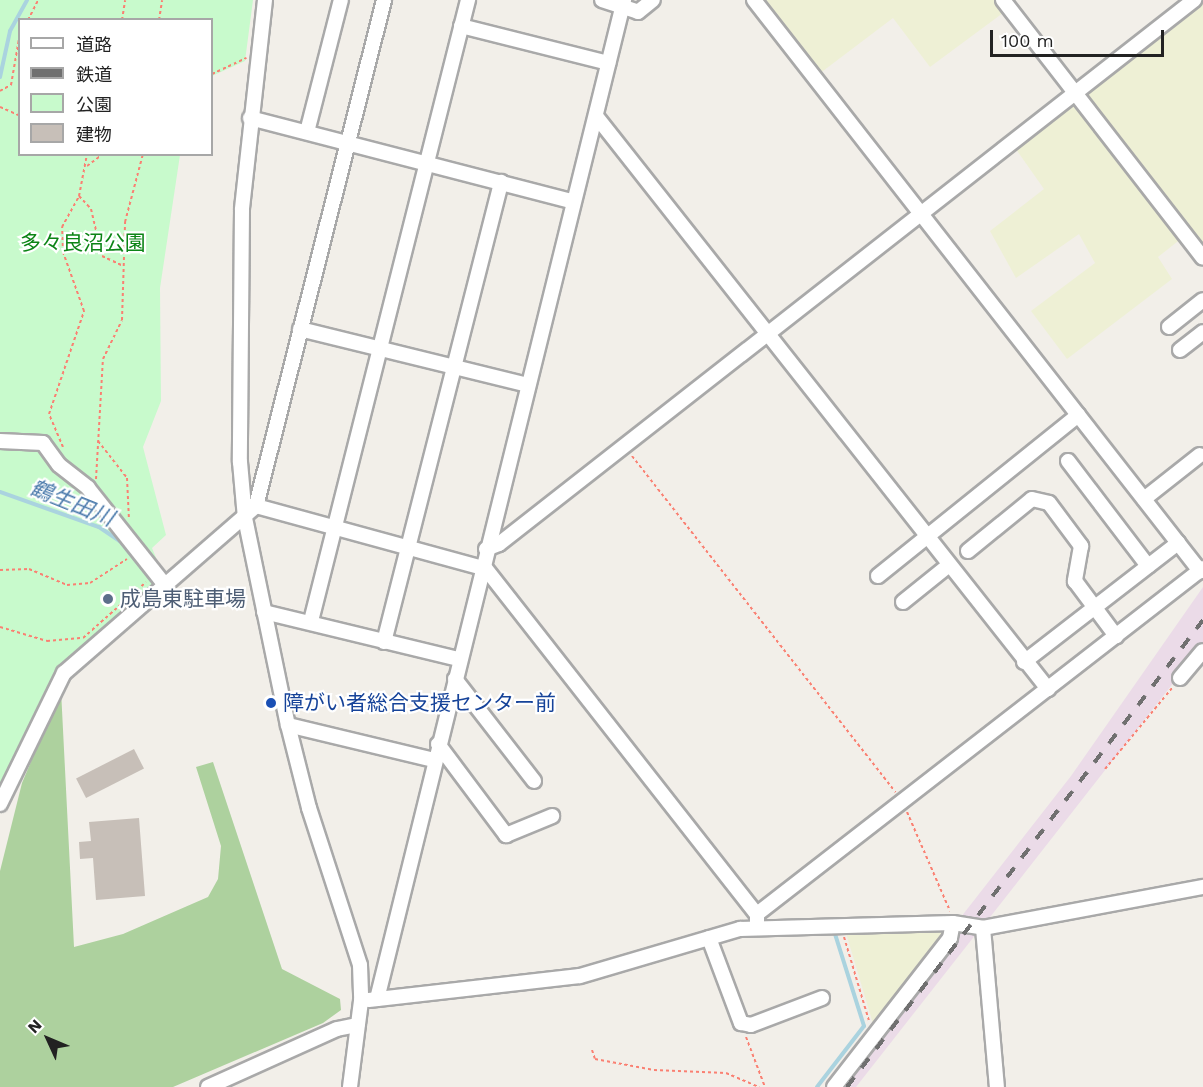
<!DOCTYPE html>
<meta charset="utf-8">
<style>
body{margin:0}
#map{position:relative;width:1203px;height:1087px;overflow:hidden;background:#f2efe9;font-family:"Work Sans","Noto Sans JP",sans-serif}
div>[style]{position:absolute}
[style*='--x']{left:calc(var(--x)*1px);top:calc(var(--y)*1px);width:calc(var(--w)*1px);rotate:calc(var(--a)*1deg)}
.industrial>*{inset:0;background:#ebdbe8}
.farmland>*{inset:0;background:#eef0d5}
.forest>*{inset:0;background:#add19e}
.park>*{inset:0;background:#c8facc}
.stream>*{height:4px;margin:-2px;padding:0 2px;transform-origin:2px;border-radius:2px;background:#aad3df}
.building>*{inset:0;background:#c7bfb8;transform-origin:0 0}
.path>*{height:2px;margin-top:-1px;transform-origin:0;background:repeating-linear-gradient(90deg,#fa8072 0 3px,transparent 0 6px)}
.roads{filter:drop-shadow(2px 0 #a9a9a9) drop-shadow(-2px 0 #a9a9a9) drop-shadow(0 2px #a9a9a9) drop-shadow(0 -2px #a9a9a9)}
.minor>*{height:14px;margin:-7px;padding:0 7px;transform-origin:7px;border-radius:7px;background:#fff}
.rail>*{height:4px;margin-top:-2px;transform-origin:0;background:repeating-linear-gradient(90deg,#707070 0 12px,transparent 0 24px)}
.dots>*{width:16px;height:16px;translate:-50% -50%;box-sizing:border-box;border:3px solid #fff;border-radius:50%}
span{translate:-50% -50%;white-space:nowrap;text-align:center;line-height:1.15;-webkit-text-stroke:4.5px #fff;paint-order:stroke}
.park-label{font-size:21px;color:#0c8416}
.service-label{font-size:21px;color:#4e5e75}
.left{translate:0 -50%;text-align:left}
.transit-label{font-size:21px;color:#164399}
.water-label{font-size:22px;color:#4a7aab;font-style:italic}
.legend{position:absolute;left:18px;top:18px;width:195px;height:138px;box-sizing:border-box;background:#fff;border:2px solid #a7a7a7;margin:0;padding:8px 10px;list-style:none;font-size:18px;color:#222}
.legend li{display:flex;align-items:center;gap:12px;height:30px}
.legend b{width:30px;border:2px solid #a7a7a7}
.north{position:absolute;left:18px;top:1009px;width:60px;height:60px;-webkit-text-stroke:4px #fff;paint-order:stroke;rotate:314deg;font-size:16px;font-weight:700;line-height:24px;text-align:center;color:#222}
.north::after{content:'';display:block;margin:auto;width:21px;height:27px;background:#222;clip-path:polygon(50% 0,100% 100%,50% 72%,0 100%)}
.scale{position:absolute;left:990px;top:30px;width:174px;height:27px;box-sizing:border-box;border:3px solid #222;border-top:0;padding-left:8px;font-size:18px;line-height:21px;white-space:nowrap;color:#222;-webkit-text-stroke:4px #fff;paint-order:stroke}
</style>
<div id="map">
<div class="industrial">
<div style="clip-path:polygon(1203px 587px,1203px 645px,987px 921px,961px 917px,1071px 776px)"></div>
<div style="clip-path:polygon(960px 929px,976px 934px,856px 1087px,838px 1087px)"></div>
</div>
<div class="farmland">
<div style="clip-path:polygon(762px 0,999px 0,1007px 10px,930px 67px,893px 18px,819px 74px)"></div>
<div style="clip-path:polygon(1199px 0,1203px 0,1203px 250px,1082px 96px)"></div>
<div style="clip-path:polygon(1074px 97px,1182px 238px,1158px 257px,1172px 279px,1067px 359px,1031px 311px,1095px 263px,1079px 234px,1016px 278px,990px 231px,1044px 189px,1013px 145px)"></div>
<div style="clip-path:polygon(943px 930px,947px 935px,874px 1027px,846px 933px)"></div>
</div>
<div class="forest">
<div style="clip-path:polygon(61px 690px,74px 947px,123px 934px,208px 897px,218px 879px,221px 846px,196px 767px,213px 762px,282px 969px,340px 999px,341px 1010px,323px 1023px,173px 1087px,0 1087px,0 871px,22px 783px)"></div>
</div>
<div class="park">
<div style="clip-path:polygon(0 0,253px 0,245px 61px,212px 76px,212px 20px,20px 20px,20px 154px,180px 155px,160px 288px,161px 401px,143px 447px,166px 535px,152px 548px,164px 577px,63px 669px,0 799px)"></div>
</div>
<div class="stream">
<div style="--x:0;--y:77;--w:47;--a:-77.7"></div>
<div style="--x:10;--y:31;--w:35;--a:-61"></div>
<div style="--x:0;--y:492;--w:105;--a:19.5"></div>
<div style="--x:99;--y:527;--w:25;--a:34"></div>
<div style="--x:120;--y:541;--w:48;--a:51"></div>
<div style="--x:817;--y:1087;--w:77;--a:-52.4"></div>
<div style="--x:864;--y:1026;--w:96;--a:-107.5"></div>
</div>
<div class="building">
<div style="left:134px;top:749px;width:22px;height:65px;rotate:63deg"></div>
<div style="clip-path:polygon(139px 818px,145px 896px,96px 900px,93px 858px,80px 859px,79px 842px,91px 841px,89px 822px)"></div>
</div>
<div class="path">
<div style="--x:28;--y:20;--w:22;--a:-63"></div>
<div style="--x:122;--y:20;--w:20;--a:-81"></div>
<div style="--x:159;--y:20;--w:20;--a:-81"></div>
<div style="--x:212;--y:74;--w:38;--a:-25"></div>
<div style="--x:0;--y:91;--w:13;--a:-29"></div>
<div style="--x:11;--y:85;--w:53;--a:-80.2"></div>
<div style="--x:0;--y:107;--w:22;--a:24"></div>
<div style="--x:87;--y:166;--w:20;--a:-37"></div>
<div style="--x:79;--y:196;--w:18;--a:47"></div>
<div style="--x:91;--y:209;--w:48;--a:76.8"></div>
<div style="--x:102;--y:256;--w:23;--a:25"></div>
<div style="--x:98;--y:441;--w:47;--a:51.9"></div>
<div style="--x:127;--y:478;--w:42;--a:87.3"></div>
<div style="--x:63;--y:447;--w:36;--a:-113"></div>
<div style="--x:49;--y:414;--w:109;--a:-71.2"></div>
<div style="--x:84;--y:311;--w:63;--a:-109.6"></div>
<div style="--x:63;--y:252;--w:25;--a:-92"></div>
<div style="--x:62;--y:227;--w:35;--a:-61"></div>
<div style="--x:79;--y:196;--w:43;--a:-79.2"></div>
<div style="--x:632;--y:456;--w:427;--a:51.9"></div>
<div style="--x:96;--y:479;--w:120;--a:-86.7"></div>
<div style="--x:103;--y:359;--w:43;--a:-64"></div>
<div style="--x:122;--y:320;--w:98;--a:-88.2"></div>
<div style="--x:125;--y:222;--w:70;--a:-75.2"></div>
<div style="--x:0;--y:570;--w:29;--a:-2"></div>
<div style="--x:29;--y:569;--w:41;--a:22.8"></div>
<div style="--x:67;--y:585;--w:23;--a:-5"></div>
<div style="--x:90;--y:583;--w:44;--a:-33"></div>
<div style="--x:0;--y:627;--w:49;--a:16.6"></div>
<div style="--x:47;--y:641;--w:36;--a:-5"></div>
<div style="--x:83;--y:638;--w:84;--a:-41.6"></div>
<div style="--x:1105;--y:769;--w:105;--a:-50.4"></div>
<div style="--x:907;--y:812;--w:108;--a:66.5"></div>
<div style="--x:844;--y:937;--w:88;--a:73.4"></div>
<div style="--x:746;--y:1037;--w:53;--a:69.2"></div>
<div style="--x:592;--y:1050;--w:9;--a:72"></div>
<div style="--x:595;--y:1059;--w:60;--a:10.6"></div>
<div style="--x:654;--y:1070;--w:72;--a:2.4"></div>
<div style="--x:726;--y:1073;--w:36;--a:23"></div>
</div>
<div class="roads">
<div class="minor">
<div style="--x:265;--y:0;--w:211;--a:96.3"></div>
<div style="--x:242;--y:210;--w:252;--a:90.5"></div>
<div style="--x:240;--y:462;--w:56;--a:84.9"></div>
<div style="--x:245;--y:518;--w:211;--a:78.3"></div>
<div style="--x:288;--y:725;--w:86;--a:75.8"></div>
<div style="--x:309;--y:808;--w:165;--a:72"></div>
<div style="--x:360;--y:965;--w:36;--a:88"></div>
<div style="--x:361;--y:1001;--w:87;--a:97.3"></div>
<div style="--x:602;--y:0;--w:38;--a:18"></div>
<div style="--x:638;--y:12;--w:19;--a:-39"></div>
<div style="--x:754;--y:0;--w:725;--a:52.01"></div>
<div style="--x:1003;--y:0;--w:326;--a:52.2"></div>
<div style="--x:461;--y:26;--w:152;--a:14.1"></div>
<div style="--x:596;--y:116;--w:730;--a:51.73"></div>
<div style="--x:250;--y:118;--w:333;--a:14.5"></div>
<div style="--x:307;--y:132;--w:136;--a:-75.6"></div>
<div style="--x:1169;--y:327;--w:43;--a:-38.5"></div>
<div style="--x:300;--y:329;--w:235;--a:13.8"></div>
<div style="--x:1180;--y:350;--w:29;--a:-38"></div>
<div style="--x:0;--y:441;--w:43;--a:2.7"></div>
<div style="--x:43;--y:443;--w:27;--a:54"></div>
<div style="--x:59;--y:465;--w:37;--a:38"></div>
<div style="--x:88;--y:488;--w:124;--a:51.6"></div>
<div style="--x:1068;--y:461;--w:132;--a:52.7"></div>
<div style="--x:1144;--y:499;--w:71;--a:-38.2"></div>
<div style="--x:256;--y:506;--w:238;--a:15.3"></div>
<div style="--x:486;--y:569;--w:439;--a:51.9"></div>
<div style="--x:486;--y:549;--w:14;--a:-21"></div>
<div style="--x:499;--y:544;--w:883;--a:-38.05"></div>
<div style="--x:968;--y:551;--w:82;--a:-39.1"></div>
<div style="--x:1032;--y:499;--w:17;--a:13"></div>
<div style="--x:1049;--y:503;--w:54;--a:53.3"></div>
<div style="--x:1081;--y:546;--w:36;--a:100"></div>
<div style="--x:1075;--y:581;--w:69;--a:53.3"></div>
<div style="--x:878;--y:576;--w:257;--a:-38.8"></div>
<div style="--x:903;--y:602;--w:59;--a:-38.8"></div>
<div style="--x:264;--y:612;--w:201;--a:13.6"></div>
<div style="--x:311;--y:621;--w:641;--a:-75.81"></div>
<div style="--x:384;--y:642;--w:475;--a:-75.7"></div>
<div style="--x:1024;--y:662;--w:195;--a:-37.7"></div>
<div style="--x:1180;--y:678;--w:35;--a:-50"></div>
<div style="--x:455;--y:679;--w:129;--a:52.2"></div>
<div style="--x:288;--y:725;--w:150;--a:13.5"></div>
<div style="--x:438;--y:744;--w:114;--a:53.2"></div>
<div style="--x:506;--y:835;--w:50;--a:-22.4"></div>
<div style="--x:0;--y:804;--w:146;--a:-64"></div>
<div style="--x:64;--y:673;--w:254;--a:-41"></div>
<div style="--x:256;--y:506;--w:522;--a:-75.8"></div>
<div style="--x:757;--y:924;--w:10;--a:-90"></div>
<div style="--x:757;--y:914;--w:564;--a:-37.8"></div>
<div style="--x:983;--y:928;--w:160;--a:85"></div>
<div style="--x:709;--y:938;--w:91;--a:69.4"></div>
<div style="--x:741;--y:1023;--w:10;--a:11"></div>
<div style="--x:751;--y:1025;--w:76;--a:-20.8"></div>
<div style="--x:377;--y:999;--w:1029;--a:-76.11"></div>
<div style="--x:369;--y:1000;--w:212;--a:-6.5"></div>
<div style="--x:580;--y:976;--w:167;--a:-16.4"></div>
<div style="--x:740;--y:929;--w:213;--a:-1.6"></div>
<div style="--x:953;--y:923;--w:30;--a:9"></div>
<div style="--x:983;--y:928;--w:224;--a:-10.6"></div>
<div style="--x:208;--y:1087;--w:141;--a:-24.2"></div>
<div style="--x:337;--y:1029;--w:21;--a:-11"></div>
<div style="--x:834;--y:1087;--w:189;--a:-52.1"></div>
<div style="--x:950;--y:938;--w:15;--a:-79"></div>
</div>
</div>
<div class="rail">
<div style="--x:847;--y:1087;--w:587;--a:-52.68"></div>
</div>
<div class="dots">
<div style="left:108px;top:599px;background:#5c6f8a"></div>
<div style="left:271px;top:703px;background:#1a4fb4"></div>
</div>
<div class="park-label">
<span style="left:83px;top:243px">多々良沼公園</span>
</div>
<div class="service-label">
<span class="left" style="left:120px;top:599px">成島東駐車場</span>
</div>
<div class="transit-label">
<span class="left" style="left:283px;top:703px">障がい者総合支援センター前</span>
</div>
<div class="water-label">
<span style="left:72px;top:503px;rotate:22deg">鶴生田川</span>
</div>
<ul class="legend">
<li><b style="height:8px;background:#fff"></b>道路</li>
<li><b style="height:8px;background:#707070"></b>鉄道</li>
<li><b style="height:16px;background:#c8facc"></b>公園</li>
<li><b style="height:16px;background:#c7bfb8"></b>建物</li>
</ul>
<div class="north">N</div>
<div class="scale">100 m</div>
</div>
